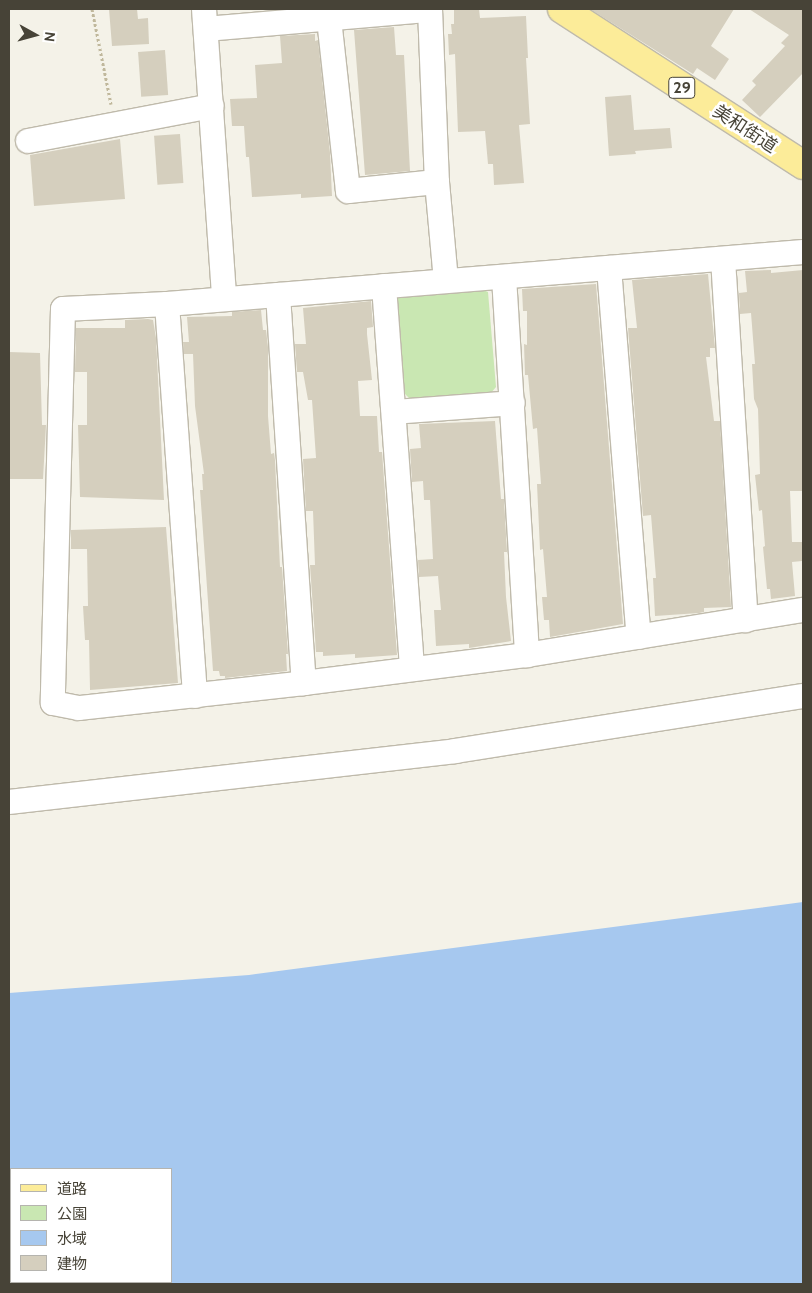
<!DOCTYPE html>
<meta charset="utf-8">
<style>
body{margin:0}
#map{position:relative;width:812px;height:1293px;overflow:hidden;background:#f4f2e8;font-family:Cabin,"Noto Sans JP",sans-serif}
div>[style]{position:absolute}
[style*='--x']{left:calc(var(--x)*1px);top:calc(var(--y)*1px);width:calc(var(--w)*1px);rotate:calc(var(--a)*1deg)}
.green>*{inset:0;background:#c9e7b2}
.water>*{inset:0;background:#a6c8ef}
.building>*{inset:0;background:#d5cfbe;transform-origin:0 0}
.path>*{height:3px;margin-top:-1.5px;transform-origin:0;background:repeating-linear-gradient(90deg,#c0b89c 0 2.5px,transparent 0 5px)}
.roads{filter:drop-shadow(1px 0 #bfbaab) drop-shadow(-1px 0 #bfbaab) drop-shadow(0 1px #bfbaab) drop-shadow(0 -1px #bfbaab)}
.minor>*{height:24px;margin:-12px;padding:0 12px;transform-origin:12px;border-radius:12px;background:#fff}
.major>*{height:28px;margin:-14px;padding:0 14px;transform-origin:14px;border-radius:14px;background:#fcec99}
span{translate:-50% -50%;white-space:nowrap;text-align:center;line-height:1.15;-webkit-text-stroke:5px #fff;paint-order:stroke}
.shield-label span{padding:1px 4px;background:#fff;border:1px solid;border-radius:4px;-webkit-text-stroke-width:0}
.shield-label{font-size:16px;color:#474337;font-weight:700}
.street-label{font-size:18px;color:#474337}
.frame{position:absolute;inset:0;border:10px solid #474337;pointer-events:none}
.legend{position:absolute;left:10px;top:1168px;width:162px;height:115px;box-sizing:border-box;background:#fff;border:1px solid #b5b4af;margin:0;padding:6px 9px;list-style:none;font-size:15px;color:#474337}
.legend li{display:flex;align-items:center;gap:10px;height:25px}
.legend b{width:25px;border:1px solid #b5b4af}
.north{position:absolute;left:10px;top:10px;width:50px;height:50px;-webkit-text-stroke:4px #fff;paint-order:stroke;rotate:97deg;font-size:14px;font-weight:700;line-height:20px;text-align:center;color:#474337}
.north::after{content:'';display:block;margin:auto;width:18px;height:22px;background:#474337;clip-path:polygon(50% 0,100% 100%,50% 72%,0 100%)}
</style>
<div id="map">
<div class="green">
<div style="clip-path:polygon(481px 289px,488px 292px,496px 387px,490px 394px,411px 400px,404px 393px,395px 301px,401px 294px)"></div>
</div>
<div class="water">
<div style="clip-path:polygon(evenodd,803px 902px,803px 1284px,9px 1284px,9px 993px,249px 975px,803px 902px,11px 1169px,171px 1169px,171px 1282px,11px 1282px,11px 1169px)"></div>
</div>
<div class="building">
<div style="clip-path:polygon(109px 9px,137px 9px,138px 19px,148px 18px,149px 44px,112px 46px)"></div>
<div style="clip-path:polygon(454px 9px,479px 9px,480px 18px,526px 16px,528px 58px,526px 58px,530px 124px,519px 125px,524px 183px,494px 185px,493px 164px,488px 164px,485px 131px,458px 132px,455px 54px,449px 55px,448px 34px,452px 34px,451px 24px,454px 24px)"></div>
<div style="clip-path:polygon(590px 9px,734px 9px,711px 46px,729px 59px,715px 80px,697px 68px,693px 74px)"></div>
<div style="clip-path:polygon(749px 9px,803px 9px,803px 73px,760px 117px,742px 100px,756px 85px,752px 81px,785px 46px,781px 43px,789px 35px)"></div>
<div style="clip-path:polygon(394px 27px,396px 55px,404px 55px,410px 171px,365px 175px,354px 30px)"></div>
<div style="clip-path:polygon(315px 34px,315px 41px,318px 40px,330px 153px,332px 196px,301px 198px,301px 194px,252px 197px,249px 157px,246px 157px,244px 126px,232px 126px,230px 99px,257px 98px,255px 65px,282px 63px,280px 36px)"></div>
<div style="left:165px;top:50px;width:45px;height:27px;rotate:86deg"></div>
<div style="clip-path:polygon(631px 95px,634px 130px,670px 128px,672px 148px,635px 151px,636px 154px,609px 156px,605px 97px)"></div>
<div style="left:180px;top:134px;width:49px;height:26px;rotate:86deg"></div>
<div style="clip-path:polygon(120px 139px,125px 199px,34px 206px,30px 155px)"></div>
<div style="clip-path:polygon(771px 270px,771px 273px,803px 270px,803px 491px,790px 491px,792px 542px,802px 542px,802px 561px,792px 562px,795px 596px,771px 599px,770px 589px,767px 589px,763px 547px,765px 546px,762px 510px,759px 511px,755px 475px,760px 474px,758px 409px,754px 399px,752px 364px,755px 364px,751px 313px,740px 314px,739px 293px,747px 292px,745px 271px)"></div>
<div style="clip-path:polygon(708px 274px,715px 348px,710px 348px,710px 357px,706px 357px,714px 421px,720px 421px,731px 607px,704px 608px,704px 612px,699px 613px,655px 616px,653px 578px,656px 578px,651px 515px,643px 516px,628px 328px,637px 328px,632px 280px)"></div>
<div style="clip-path:polygon(596px 284px,623px 624px,550px 637px,549px 620px,544px 620px,542px 597px,547px 597px,543px 549px,540px 550px,537px 484px,541px 484px,537px 428px,533px 429px,528px 375px,525px 375px,524px 344px,527px 345px,527px 311px,523px 311px,522px 289px)"></div>
<div style="clip-path:polygon(371px 301px,373px 327px,367px 328px,367px 334px,372px 380px,358px 381px,360px 416px,377px 416px,379px 452px,382px 452px,397px 655px,355px 658px,355px 654px,323px 656px,323px 652px,316px 652px,310px 565px,315px 565px,313px 511px,306px 511px,303px 459px,316px 458px,312px 400px,308px 400px,303px 372px,297px 372px,295px 344px,306px 344px,303px 308px)"></div>
<div style="clip-path:polygon(261px 310px,263px 330px,266px 330px,268px 347px,268px 416px,271px 454px,274px 453px,275px 460px,280px 567px,282px 567px,288px 654px,286px 654px,287px 671px,225px 678px,225px 676px,220px 676px,219px 671px,213px 671px,200px 490px,203px 490px,202px 474px,204px 474px,195px 406px,193px 354px,184px 354px,183px 342px,189px 342px,187px 317px,232px 316px,232px 312px)"></div>
<div style="clip-path:polygon(148px 319px,153px 320px,156px 338px,164px 500px,80px 497px,78px 425px,87px 425px,87px 372px,75px 372px,76px 328px,125px 328px,125px 320px)"></div>
<div style="clip-path:polygon(9px 352px,40px 353px,42px 425px,46px 425px,43px 479px,9px 479px)"></div>
<div style="clip-path:polygon(495px 421px,501px 499px,504px 499px,507px 552px,504px 552px,506px 597px,511px 641px,469px 648px,469px 644px,436px 646px,434px 610px,441px 610px,438px 576px,419px 577px,418px 560px,433px 559px,430px 500px,424px 500px,423px 481px,412px 482px,410px 449px,421px 448px,419px 424px)"></div>
<div style="clip-path:polygon(166px 527px,178px 683px,90px 690px,89px 640px,85px 640px,83px 606px,88px 606px,87px 549px,71px 549px,71px 530px)"></div>
</div>
<div class="path">
<div style="--x:92;--y:9;--w:97;--a:78.7"></div>
</div>
<div class="roads">
<div class="minor">
<div style="--x:204;--y:9;--w:290;--a:86"></div>
<div style="--x:430;--y:9;--w:173;--a:87.7"></div>
<div style="--x:437;--y:182;--w:99;--a:84.8"></div>
<div style="--x:329;--y:19;--w:173;--a:83.7"></div>
<div style="--x:348;--y:191;--w:89;--a:-5.8"></div>
<div style="--x:206;--y:29;--w:224;--a:-4.9"></div>
<div style="--x:28;--y:141;--w:187;--a:-10.8"></div>
<div style="--x:803;--y:252;--w:638;--a:175.33"></div>
<div style="--x:167;--y:304;--w:104;--a:177.2"></div>
<div style="--x:63;--y:309;--w:394;--a:91.5"></div>
<div style="--x:53;--y:703;--w:26;--a:11"></div>
<div style="--x:79;--y:708;--w:226;--a:-6.3"></div>
<div style="--x:304;--y:683;--w:225;--a:-7.2"></div>
<div style="--x:527;--y:655;--w:280;--a:-9.3"></div>
<div style="--x:723;--y:259;--w:362;--a:86.4"></div>
<div style="--x:609;--y:268;--w:370;--a:85.4"></div>
<div style="--x:504;--y:277;--w:379;--a:86.5"></div>
<div style="--x:384;--y:286;--w:384;--a:85.8"></div>
<div style="--x:278;--y:295;--w:389;--a:86.2"></div>
<div style="--x:167;--y:304;--w:393;--a:85.9"></div>
<div style="--x:394;--y:412;--w:119;--a:-4.3"></div>
<div style="--x:9;--y:802;--w:449;--a:-6.5"></div>
<div style="--x:455;--y:751;--w:352;--a:-9"></div>
</div>
<div class="major">
<div style="--x:562;--y:9;--w:287;--a:32.9"></div>
</div>
</div>
<div class="shield-label">
<span style="left:682px;top:88px">29</span>
</div>
<div class="street-label">
<span style="left:745px;top:129px;rotate:33deg">美和街道</span>
</div>
<div class="frame"></div>
<ul class="legend">
<li><b style="height:6px;background:#fcec99"></b>道路</li>
<li><b style="height:14px;background:#c9e7b2"></b>公園</li>
<li><b style="height:14px;background:#a6c8ef"></b>水域</li>
<li><b style="height:14px;background:#d5cfbe"></b>建物</li>
</ul>
<div class="north">N</div>
</div>
